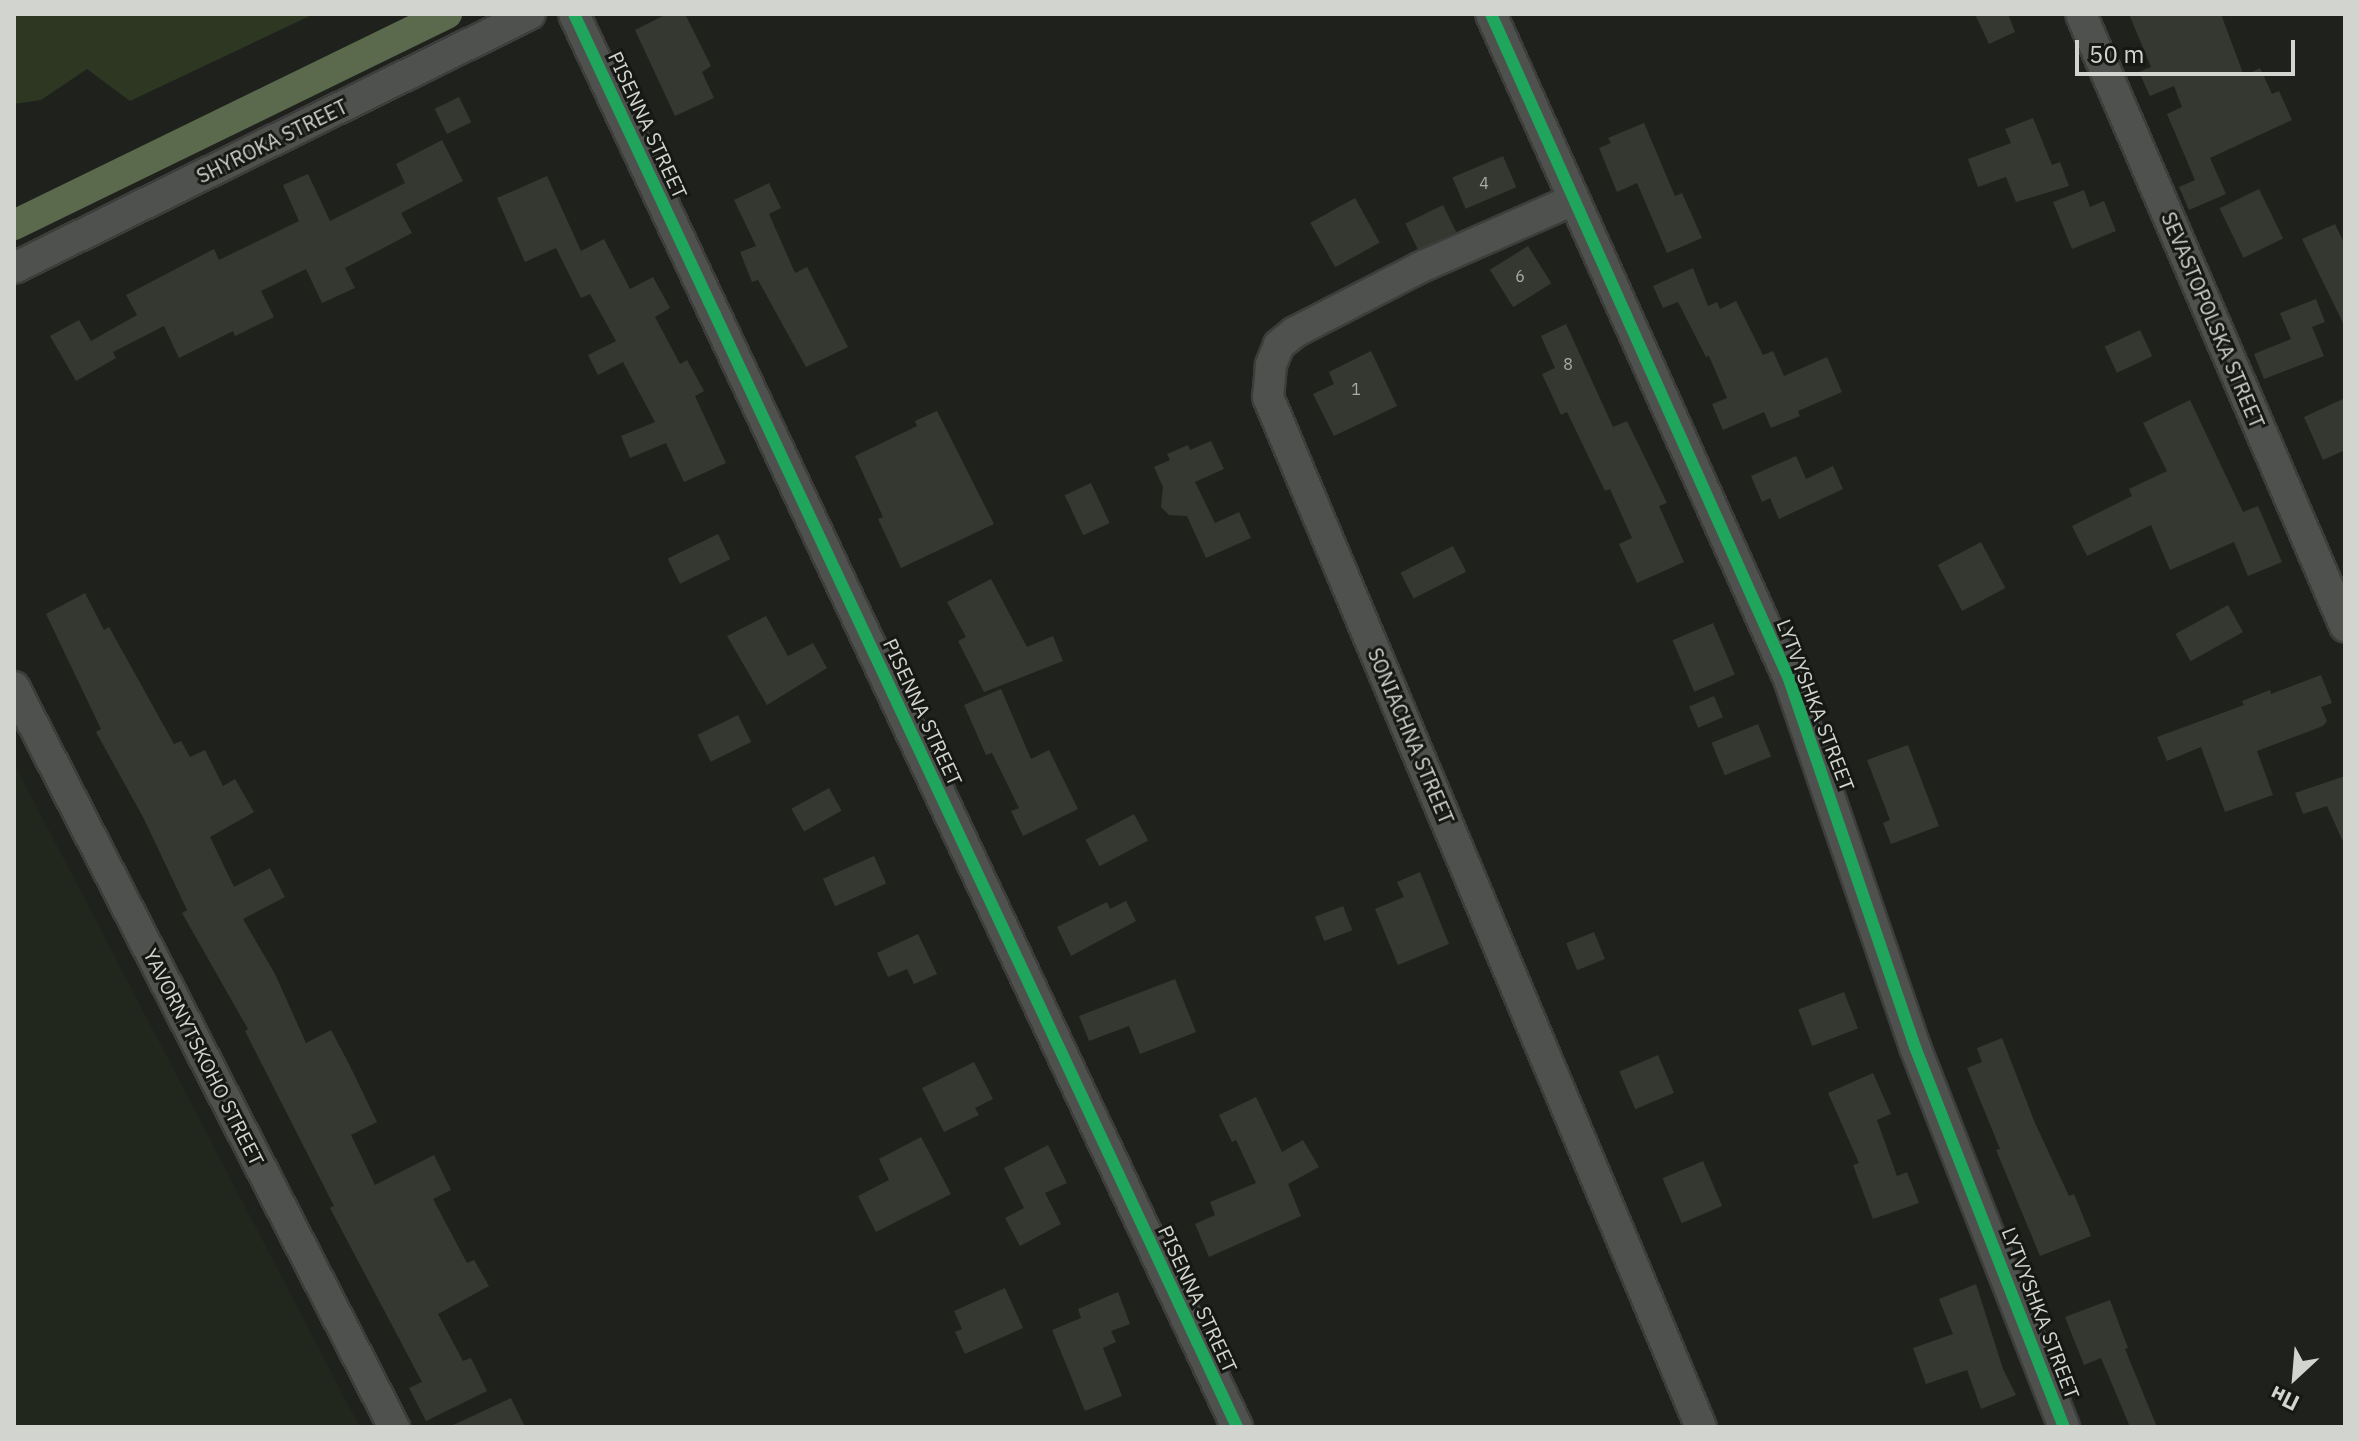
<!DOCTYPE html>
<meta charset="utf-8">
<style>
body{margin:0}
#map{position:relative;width:2359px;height:1441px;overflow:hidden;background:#1f211d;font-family:"IBM Plex Sans",sans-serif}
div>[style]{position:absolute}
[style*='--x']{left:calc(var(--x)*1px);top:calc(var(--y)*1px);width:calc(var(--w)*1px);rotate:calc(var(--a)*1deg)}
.built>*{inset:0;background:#22271d}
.green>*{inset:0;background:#2d3722}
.canal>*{height:30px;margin:-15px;padding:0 15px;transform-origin:15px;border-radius:15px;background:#5b694d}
.building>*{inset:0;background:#343831;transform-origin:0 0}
.roads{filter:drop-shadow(2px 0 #3d3e3c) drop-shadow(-2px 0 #3d3e3c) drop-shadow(0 2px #3d3e3c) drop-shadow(0 -2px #3d3e3c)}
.minor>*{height:30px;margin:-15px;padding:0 15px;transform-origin:15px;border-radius:15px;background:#4f514e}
.cycleway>*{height:12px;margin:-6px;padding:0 6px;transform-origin:6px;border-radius:6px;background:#20a55d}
span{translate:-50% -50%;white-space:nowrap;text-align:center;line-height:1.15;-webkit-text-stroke:6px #161913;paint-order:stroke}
.number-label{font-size:16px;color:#aaada8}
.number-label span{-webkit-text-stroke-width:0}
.street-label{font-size:20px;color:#d2d4d0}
.frame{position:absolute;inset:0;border:16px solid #d2d4d0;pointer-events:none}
.north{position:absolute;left:2255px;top:1337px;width:80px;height:80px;-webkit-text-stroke:6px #161913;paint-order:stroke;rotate:206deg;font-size:22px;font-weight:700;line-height:32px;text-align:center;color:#d2d4d0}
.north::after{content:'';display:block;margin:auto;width:28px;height:36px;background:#d2d4d0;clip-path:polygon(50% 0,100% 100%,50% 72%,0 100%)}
.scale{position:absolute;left:2075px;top:40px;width:220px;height:36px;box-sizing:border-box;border:4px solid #d2d4d0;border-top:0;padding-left:10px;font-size:24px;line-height:28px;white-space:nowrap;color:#d2d4d0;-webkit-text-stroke:6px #161913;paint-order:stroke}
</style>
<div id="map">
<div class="built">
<div style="clip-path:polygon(14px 763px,360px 1427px,14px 1427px)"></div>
</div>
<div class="green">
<div style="clip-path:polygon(14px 14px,314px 14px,130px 101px,87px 69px,41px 100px,14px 104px)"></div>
</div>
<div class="canal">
<div style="--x:14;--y:225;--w:482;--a:-26"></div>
</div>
<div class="building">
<div style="clip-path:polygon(667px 14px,685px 14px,711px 66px,702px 72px,714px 98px,675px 116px,635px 30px)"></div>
<div style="clip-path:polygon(1975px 14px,2008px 14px,2015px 32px,1989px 44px)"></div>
<div style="clip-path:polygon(2129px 14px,2221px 14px,2244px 76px,2260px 68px,2272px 94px,2279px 91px,2292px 120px,2210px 158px,2226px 194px,2189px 210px,2179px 187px,2195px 180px,2167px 114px,2182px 107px,2174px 86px,2150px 96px,2139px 72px,2151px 67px)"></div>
<div style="left:459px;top:97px;width:28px;height:27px;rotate:64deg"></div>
<div style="clip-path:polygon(2033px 118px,2052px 165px,2060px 162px,2069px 186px,2016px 202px,2006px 177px,1978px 187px,1968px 159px,2011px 143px,2005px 129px)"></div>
<div style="clip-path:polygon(1644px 123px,1675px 196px,1682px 193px,1702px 238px,1667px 253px,1637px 183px,1617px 192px,1599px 148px,1611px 143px,1608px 138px)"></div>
<div style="clip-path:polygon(442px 140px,463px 181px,401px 213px,412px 233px,345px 268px,355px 288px,322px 303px,306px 269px,261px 291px,274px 317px,235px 336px,233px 331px,179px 358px,164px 326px,113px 352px,116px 358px,76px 381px,50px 336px,79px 320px,91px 341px,137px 315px,126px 295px,214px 249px,219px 260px,299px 221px,283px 185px,308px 174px,330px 221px,405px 183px,396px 164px)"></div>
<div style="left:1503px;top:156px;width:34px;height:55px;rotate:67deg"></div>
<div style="clip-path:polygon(547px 176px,581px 251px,604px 239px,630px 289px,653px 277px,670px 308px,655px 317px,680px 364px,687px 360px,704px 391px,695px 396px,726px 463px,684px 482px,666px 443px,630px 458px,621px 436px,655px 422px,623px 362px,598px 375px,588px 355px,616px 341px,590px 294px,581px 298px,556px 248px,525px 262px,497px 198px)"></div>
<div style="clip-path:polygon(769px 183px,781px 208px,769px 214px,795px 273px,807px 267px,848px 347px,806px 367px,758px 280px,752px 282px,740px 252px,756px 246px,734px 200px)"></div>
<div style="left:2259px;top:189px;width:55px;height:44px;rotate:64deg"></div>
<div style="clip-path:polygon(2084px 190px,2090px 207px,2104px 201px,2116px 231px,2072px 249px,2053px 202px)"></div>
<div style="left:1355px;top:198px;width:51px;height:51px;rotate:61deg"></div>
<div style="left:1443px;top:205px;width:30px;height:42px;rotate:64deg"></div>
<div style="clip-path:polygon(2335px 224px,2345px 245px,2345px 327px,2302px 239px)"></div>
<div style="left:1528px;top:246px;width:44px;height:45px;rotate:58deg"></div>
<div style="clip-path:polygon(1693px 268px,1708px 306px,1717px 302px,1720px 309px,1736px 301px,1763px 355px,1773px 351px,1784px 376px,1827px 357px,1842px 392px,1798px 411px,1800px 416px,1771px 428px,1764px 412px,1723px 430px,1712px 404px,1727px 398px,1709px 356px,1706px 357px,1678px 302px,1663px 308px,1653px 286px)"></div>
<div style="clip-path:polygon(2316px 299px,2325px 322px,2312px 327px,2324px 356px,2264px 379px,2254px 354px,2291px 339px,2280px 313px)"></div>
<div style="clip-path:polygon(1566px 324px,1613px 427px,1627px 421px,1667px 503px,1659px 506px,1684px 562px,1637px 583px,1619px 544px,1632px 538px,1610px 489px,1605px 491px,1567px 412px,1561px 415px,1542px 374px,1555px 368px,1541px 336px)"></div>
<div style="left:2140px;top:330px;width:29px;height:39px;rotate:65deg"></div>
<div style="clip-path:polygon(1371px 351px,1397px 406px,1334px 436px,1313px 394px,1334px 384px,1329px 372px)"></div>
<div style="clip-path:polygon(2345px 398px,2345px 450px,2323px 460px,2304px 417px)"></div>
<div style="clip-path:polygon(2190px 400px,2243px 512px,2258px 506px,2282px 562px,2248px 576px,2234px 542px,2170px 570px,2151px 525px,2087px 556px,2072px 526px,2132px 496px,2129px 489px,2167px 471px,2143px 423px)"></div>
<div style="clip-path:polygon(937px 411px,994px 524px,901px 568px,878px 519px,883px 517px,855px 456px,917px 426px,915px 421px)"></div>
<div style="clip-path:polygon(1211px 441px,1224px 469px,1195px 482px,1215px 523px,1239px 512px,1251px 538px,1206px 558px,1187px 516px,1169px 515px,1161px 507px,1163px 487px,1154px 467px,1170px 460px,1167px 454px,1188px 445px,1190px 450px)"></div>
<div style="clip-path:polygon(1796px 456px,1806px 479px,1833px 466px,1843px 489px,1779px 519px,1770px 498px,1762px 502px,1751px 476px)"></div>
<div style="left:1091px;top:483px;width:44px;height:29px;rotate:65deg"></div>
<div style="left:718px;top:534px;width:28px;height:56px;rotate:64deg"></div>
<div style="left:1981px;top:542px;width:52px;height:49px;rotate:62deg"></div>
<div style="left:1453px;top:546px;width:29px;height:59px;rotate:63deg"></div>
<div style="clip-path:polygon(991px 579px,1027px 647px,1053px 636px,1063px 661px,984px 692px,958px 641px,966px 637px,947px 602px)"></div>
<div style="clip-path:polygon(85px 593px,104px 630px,109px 627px,174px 744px,181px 741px,190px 757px,205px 750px,223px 786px,235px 779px,254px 812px,210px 837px,234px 887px,270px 868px,285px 897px,243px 919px,275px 974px,306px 1043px,331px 1030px,349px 1064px,377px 1122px,351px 1135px,375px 1185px,434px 1155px,451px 1190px,433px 1199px,467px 1263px,474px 1260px,489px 1286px,438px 1314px,463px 1361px,471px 1358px,487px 1391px,426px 1421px,409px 1388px,422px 1382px,330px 1208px,334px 1206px,245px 1031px,248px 1029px,182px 913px,187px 910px,144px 819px,96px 732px,101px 729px,46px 614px)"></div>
<div style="left:2228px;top:605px;width:31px;height:60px;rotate:61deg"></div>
<div style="clip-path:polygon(766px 616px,788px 656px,813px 643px,827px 668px,767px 705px,727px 636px)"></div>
<div style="left:1713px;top:623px;width:56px;height:44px;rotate:67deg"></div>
<div style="clip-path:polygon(2321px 675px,2332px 703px,2321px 707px,2327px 721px,2323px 726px,2257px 751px,2273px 795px,2225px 812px,2201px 747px,2167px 761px,2157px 737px,2244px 705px,2242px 701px,2270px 690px,2271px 694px)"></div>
<div style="clip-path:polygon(1001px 689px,1031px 759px,1049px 750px,1078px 809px,1023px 836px,1011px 811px,1019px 808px,992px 753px,986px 755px,964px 705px)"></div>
<div style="left:1714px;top:696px;width:23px;height:27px;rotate:67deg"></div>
<div style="left:738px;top:715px;width:30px;height:45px;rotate:64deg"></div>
<div style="left:1758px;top:724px;width:35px;height:50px;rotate:68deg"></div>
<div style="clip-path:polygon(1908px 745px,1939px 826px,1891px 844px,1883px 823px,1890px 820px,1867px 760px)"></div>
<div style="clip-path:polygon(2345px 776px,2345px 846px,2327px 806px,2303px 814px,2295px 793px)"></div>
<div style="left:829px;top:788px;width:26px;height:43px;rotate:61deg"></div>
<div style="left:1134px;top:814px;width:30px;height:55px;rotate:62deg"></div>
<div style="left:874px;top:856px;width:30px;height:56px;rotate:66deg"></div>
<div style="clip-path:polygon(1420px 872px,1449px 944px,1398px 965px,1375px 909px,1404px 897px,1397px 882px)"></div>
<div style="clip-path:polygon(1126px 901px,1136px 921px,1071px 956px,1057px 927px,1107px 902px,1110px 909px)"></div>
<div style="left:1343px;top:906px;width:26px;height:30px;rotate:69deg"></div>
<div style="left:1594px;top:932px;width:29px;height:30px;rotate:68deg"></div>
<div style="clip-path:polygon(918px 934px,937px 974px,914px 984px,907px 969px,888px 977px,877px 953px)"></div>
<div style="clip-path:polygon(1175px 979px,1196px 1032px,1140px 1054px,1129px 1026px,1089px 1041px,1079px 1016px)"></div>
<div style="left:1844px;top:992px;width:39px;height:49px;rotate:69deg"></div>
<div style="clip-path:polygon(2002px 1038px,2035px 1123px,2069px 1196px,2074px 1194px,2091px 1236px,2040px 1256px,1996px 1150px,2000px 1149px,1967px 1068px,1982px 1062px,1977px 1048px)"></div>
<div style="left:1658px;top:1055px;width:41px;height:42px;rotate:67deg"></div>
<div style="clip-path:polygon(974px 1062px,993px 1099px,975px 1108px,979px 1115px,944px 1132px,922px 1088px)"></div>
<div style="clip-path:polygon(1873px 1073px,1891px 1114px,1877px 1120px,1897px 1176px,1907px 1172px,1919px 1203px,1873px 1219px,1853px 1165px,1859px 1163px,1828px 1093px)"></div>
<div style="clip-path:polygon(1256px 1097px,1282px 1152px,1303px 1140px,1319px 1167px,1288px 1184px,1301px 1216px,1209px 1257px,1195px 1224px,1215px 1215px,1210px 1202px,1256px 1183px,1236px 1140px,1232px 1142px,1219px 1115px)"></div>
<div style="clip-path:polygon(921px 1137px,951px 1194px,876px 1232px,858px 1196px,889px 1180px,879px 1159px)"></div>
<div style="clip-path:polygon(1048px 1145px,1067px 1183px,1045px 1193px,1061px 1224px,1020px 1246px,1005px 1218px,1024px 1208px,1004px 1168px)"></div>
<div style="left:1703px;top:1161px;width:49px;height:44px;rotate:67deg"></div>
<div style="clip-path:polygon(1976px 1284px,2003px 1369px,2016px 1395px,1981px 1409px,1967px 1370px,1926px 1384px,1913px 1348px,1953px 1334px,1939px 1299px)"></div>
<div style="clip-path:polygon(1005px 1288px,1023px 1328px,965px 1354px,955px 1332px,962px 1329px,954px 1311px)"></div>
<div style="clip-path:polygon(1118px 1292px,1130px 1324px,1111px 1331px,1116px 1342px,1103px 1348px,1122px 1396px,1085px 1411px,1052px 1330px,1081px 1318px,1078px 1309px)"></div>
<div style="clip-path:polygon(2110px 1300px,2128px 1348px,2125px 1349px,2157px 1427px,2130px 1427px,2101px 1358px,2084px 1365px,2065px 1317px)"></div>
<div style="clip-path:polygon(511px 1398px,525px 1427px,449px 1427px)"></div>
</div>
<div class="roads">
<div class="minor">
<div style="--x:574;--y:14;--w:1561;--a:64.86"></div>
<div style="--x:1491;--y:14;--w:729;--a:65.86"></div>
<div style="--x:1789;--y:679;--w:389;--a:71.1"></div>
<div style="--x:1915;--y:1047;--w:408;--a:68.6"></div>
<div style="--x:2081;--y:14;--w:667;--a:66.67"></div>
<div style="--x:1573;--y:200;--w:168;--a:156.2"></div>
<div style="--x:1419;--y:268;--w:140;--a:152.7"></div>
<div style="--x:1295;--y:332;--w:21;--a:141"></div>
<div style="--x:1279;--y:345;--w:22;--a:112"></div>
<div style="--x:1271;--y:365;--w:32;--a:95"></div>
<div style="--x:1268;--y:397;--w:1117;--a:67.2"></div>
<div style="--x:14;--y:268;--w:575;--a:-26.21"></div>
<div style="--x:14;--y:687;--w:832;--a:62.82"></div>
</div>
</div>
<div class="cycleway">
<div style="--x:574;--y:14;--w:1561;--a:64.86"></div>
<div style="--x:1491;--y:14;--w:729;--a:65.86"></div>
<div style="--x:1789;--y:679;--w:389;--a:71.1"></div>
<div style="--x:1915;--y:1047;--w:408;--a:68.6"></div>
</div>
<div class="number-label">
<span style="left:1484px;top:183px">4</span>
<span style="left:1520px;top:276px">6</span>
<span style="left:1568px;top:364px">8</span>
<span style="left:1356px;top:389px">1</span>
</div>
<div class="street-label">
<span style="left:648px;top:125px;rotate:65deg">PISENNA STREET</span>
<span style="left:272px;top:141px;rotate:-26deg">SHYROKA STREET</span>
<span style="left:2213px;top:320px;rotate:67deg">SEVASTOPOLSKA STREET</span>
<span style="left:1816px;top:705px;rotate:69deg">LYTVYSHKA STREET</span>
<span style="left:923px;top:712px;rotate:65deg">PISENNA STREET</span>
<span style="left:1411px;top:736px;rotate:67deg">SONIACHNA STREET</span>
<span style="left:204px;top:1057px;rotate:63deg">YAVORNYTSKOHO STREET</span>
<span style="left:1198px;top:1299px;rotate:65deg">PISENNA STREET</span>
<span style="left:2041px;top:1313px;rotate:69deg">LYTVYSHKA STREET</span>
</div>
<div class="frame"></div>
<div class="north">Пн</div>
<div class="scale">50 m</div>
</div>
